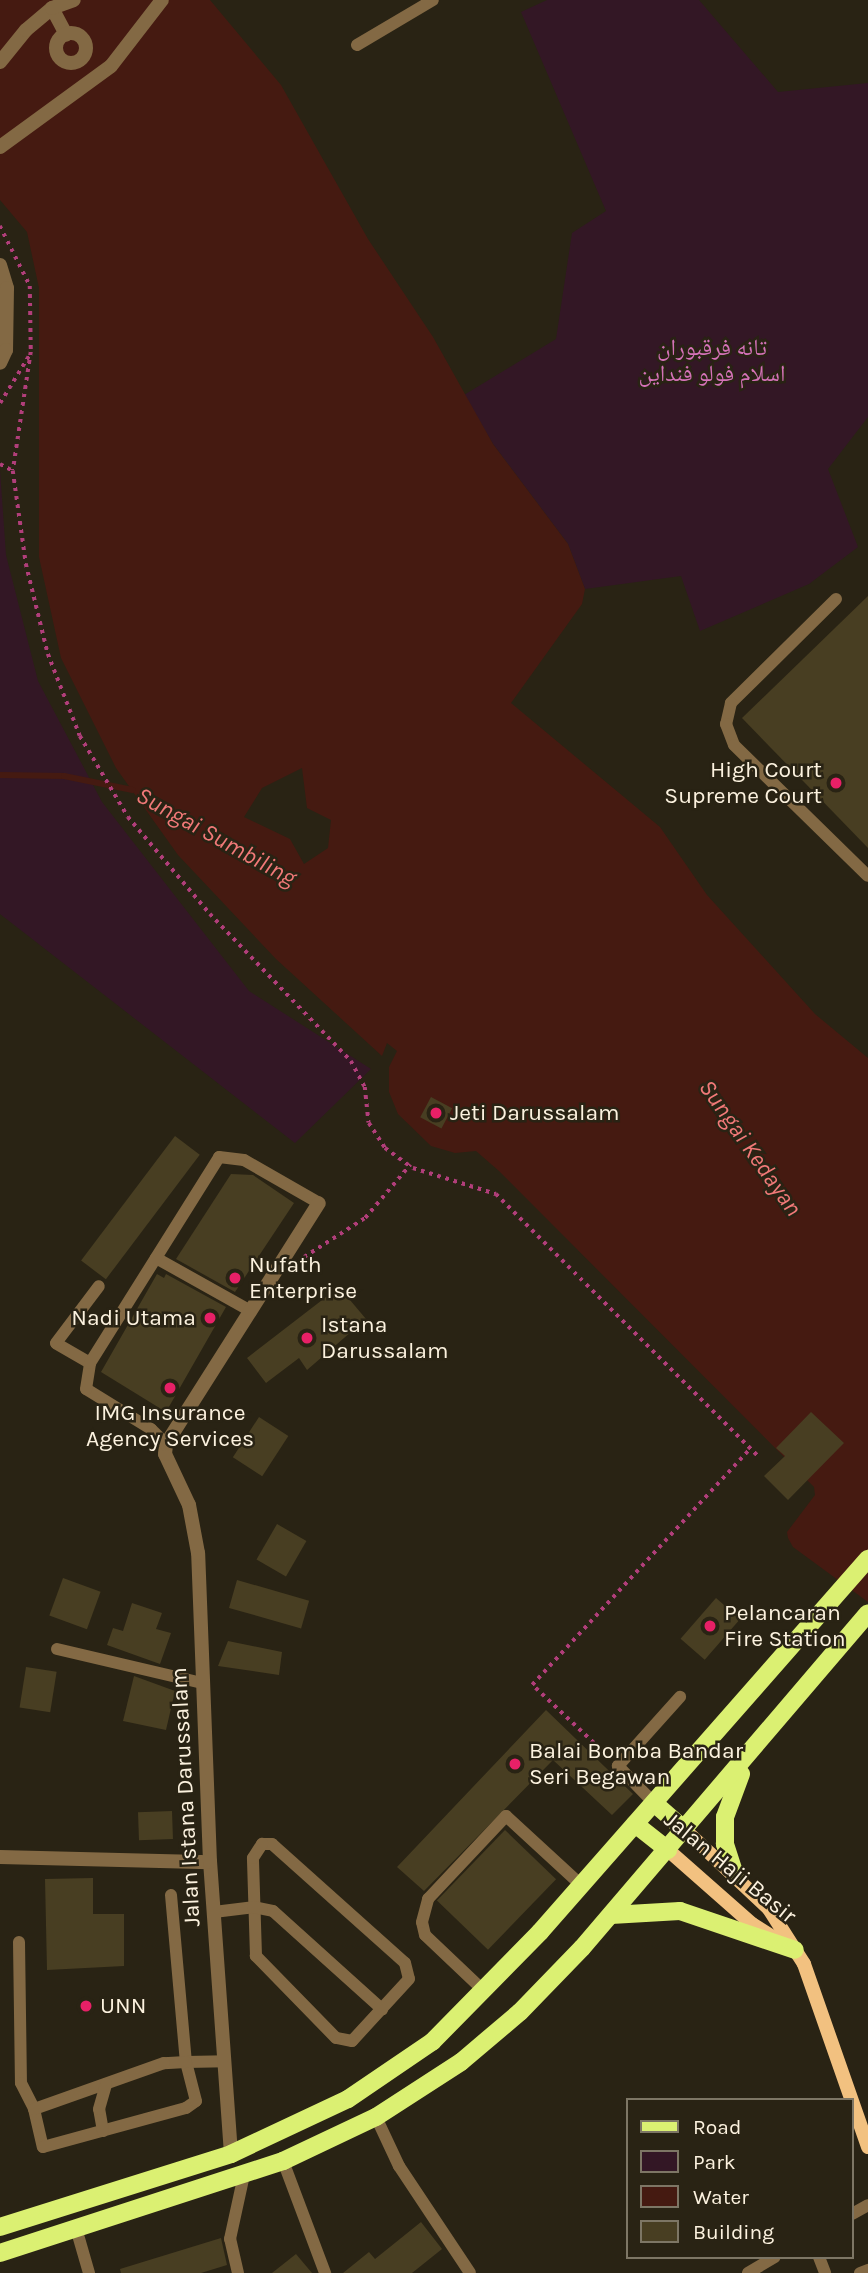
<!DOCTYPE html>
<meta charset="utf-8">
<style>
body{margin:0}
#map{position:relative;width:868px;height:2273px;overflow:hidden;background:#292314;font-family:Karla,"Noto Naskh Arabic",sans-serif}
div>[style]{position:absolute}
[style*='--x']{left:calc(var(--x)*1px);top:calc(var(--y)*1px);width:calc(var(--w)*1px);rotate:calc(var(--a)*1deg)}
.green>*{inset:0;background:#331725}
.water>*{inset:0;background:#451a11}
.stream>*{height:6px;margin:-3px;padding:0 3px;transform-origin:3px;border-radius:3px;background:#451a11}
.building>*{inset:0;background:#483e22;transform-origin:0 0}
.path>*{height:3.5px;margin-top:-1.75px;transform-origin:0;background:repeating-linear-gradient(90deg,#b13e7a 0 3.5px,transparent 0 8.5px)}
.lane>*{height:12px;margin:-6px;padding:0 6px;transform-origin:6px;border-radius:6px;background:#836944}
.street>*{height:14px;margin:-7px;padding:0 7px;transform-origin:7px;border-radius:7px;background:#836944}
.street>.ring{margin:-7px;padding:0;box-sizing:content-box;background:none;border:14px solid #836944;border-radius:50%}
.secondary>*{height:14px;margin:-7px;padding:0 7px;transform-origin:7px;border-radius:7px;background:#f2c180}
.primary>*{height:18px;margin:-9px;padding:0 9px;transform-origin:9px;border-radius:9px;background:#dbf072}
.dots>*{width:19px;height:19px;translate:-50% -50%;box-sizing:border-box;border:4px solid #292314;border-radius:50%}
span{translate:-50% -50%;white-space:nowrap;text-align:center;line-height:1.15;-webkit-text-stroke:5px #292314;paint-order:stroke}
.park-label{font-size:23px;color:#d572b8}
.poi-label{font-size:23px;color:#fcf2df}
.right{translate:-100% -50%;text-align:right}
.left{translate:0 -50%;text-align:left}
.street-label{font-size:23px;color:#fcf2df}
.water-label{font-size:24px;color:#f17978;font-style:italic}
.legend{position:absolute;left:626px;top:2098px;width:228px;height:161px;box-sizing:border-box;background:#292314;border:2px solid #7d7665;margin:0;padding:9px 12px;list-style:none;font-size:21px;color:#fcf2df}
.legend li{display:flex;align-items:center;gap:14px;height:35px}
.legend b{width:35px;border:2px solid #7d7665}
</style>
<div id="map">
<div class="green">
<div style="clip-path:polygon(547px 0,699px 0,778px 92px,868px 83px,868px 417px,828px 469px,858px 547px,809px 584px,700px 631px,681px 576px,585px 589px,568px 544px,493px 444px,464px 395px,556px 339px,572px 233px,606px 211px,521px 12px)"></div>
<div style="clip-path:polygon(0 470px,6px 555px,38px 681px,102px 802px,249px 991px,371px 1069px,295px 1143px,0 914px)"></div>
</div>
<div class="water">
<div style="clip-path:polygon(evenodd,0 0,210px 0,281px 85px,368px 239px,433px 337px,493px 444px,568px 544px,585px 589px,582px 604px,511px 703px,660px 827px,707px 895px,815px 1014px,868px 1058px,868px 1602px,793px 1547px,788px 1538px,787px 1532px,815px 1495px,814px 1487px,499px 1171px,476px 1151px,455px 1153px,431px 1146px,398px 1114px,389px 1092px,389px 1067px,397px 1051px,387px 1043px,382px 1056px,276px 959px,178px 855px,116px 768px,61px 658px,39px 557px,39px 288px,27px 232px,0 200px,0 0,302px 768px,307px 808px,331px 820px,328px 848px,304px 864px,290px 839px,244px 817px,262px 788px,302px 768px)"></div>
</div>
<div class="stream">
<div style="--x:0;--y:775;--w:64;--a:0.9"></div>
<div style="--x:64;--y:776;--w:70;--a:11.5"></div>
</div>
<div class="building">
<div style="clip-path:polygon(868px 596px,868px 848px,742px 718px)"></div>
<div style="left:431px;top:1097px;width:24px;height:23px;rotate:28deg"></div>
<div style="left:175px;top:1136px;width:31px;height:156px;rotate:37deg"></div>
<div style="clip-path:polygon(231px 1174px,253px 1175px,294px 1203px,235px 1292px,176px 1259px)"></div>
<div style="clip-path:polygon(157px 1274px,164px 1278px,166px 1274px,226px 1307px,166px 1412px,101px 1372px)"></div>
<div style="clip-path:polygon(339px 1287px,366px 1319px,307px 1370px,299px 1358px,266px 1383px,247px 1358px)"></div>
<div style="clip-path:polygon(811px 1412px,844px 1443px,788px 1500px,764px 1476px,785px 1456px,776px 1448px)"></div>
<div style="left:259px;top:1417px;width:35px;height:48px;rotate:33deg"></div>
<div style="left:277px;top:1524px;width:34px;height:41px;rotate:30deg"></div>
<div style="left:63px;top:1578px;width:40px;height:40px;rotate:20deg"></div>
<div style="left:237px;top:1580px;width:75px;height:29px;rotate:16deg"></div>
<div style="left:716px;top:1598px;width:32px;height:54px;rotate:41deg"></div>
<div style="clip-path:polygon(132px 1603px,162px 1613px,156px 1629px,171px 1633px,160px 1664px,107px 1645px,113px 1628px,123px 1631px)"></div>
<div style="clip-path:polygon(228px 1641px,282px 1652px,279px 1675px,218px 1666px)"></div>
<div style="left:26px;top:1667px;width:31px;height:41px;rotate:9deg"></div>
<div style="clip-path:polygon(134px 1676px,175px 1691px,166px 1730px,123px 1721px)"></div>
<div style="clip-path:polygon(546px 1710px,633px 1794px,612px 1815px,553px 1760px,424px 1891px,397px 1867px)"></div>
<div style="left:172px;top:1811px;width:28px;height:34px;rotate:88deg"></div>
<div style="left:505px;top:1830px;width:71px;height:98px;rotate:44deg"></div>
<div style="clip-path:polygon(93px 1878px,93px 1914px,124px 1914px,124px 1966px,47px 1970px,45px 1879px)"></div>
<div style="clip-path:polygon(421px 2222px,442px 2249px,412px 2273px,343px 2273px,369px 2252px,375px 2259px)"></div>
<div style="clip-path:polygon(221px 2238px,227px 2265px,201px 2273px,121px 2273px,120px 2269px)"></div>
<div style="clip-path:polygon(296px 2254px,312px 2273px,272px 2273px)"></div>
</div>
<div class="path">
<div style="--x:0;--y:226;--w:67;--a:63.4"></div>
<div style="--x:30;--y:286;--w:66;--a:89.1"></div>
<div style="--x:31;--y:352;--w:120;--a:98.6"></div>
<div style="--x:13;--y:471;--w:94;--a:82"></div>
<div style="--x:26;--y:564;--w:93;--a:76.3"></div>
<div style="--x:48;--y:654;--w:88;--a:68.7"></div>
<div style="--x:80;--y:736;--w:94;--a:59.3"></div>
<div style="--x:128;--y:817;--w:127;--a:49.8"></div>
<div style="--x:210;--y:914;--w:204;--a:46.2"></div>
<div style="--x:351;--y:1061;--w:30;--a:62"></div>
<div style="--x:365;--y:1087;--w:36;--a:84"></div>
<div style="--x:369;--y:1123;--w:30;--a:57"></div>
<div style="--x:385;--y:1148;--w:34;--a:36"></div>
<div style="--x:413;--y:1168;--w:87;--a:17.4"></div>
<div style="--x:496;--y:1194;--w:371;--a:45"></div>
<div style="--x:0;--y:403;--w:57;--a:-58.5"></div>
<div style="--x:0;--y:464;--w:15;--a:28"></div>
<div style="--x:304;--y:1257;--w:72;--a:-32.6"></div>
<div style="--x:365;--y:1218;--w:70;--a:-49.7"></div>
<div style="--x:606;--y:1755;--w:102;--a:-136.6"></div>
<div style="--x:532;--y:1685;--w:320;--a:-47.3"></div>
</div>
<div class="lane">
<div style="--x:357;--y:45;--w:88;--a:-30.6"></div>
<div style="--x:836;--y:599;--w:148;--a:135.3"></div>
<div style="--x:731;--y:703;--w:22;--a:103"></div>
<div style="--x:726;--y:724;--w:22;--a:69"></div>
<div style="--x:734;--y:745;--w:187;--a:44.4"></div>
<div style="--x:156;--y:1258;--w:109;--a:29.2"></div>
<div style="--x:90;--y:1363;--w:39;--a:-150"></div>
<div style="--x:56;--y:1343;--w:71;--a:-53"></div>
<div style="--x:166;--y:1444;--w:21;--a:-135"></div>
<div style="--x:151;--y:1429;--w:76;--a:-148.4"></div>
<div style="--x:86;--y:1389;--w:26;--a:-81"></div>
<div style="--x:90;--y:1363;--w:243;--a:-57.9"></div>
<div style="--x:219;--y:1157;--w:25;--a:7"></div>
<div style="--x:244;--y:1160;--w:86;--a:29.8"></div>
<div style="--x:57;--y:1649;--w:149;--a:13.2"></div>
<div style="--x:654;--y:1803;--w:52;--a:-134.2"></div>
<div style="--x:618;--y:1766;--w:93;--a:-48.1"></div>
<div style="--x:262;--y:1844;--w:10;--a:0"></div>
<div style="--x:272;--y:1844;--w:178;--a:41.8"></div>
<div style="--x:405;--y:1963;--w:16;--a:76"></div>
<div style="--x:409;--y:1979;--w:84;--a:132.6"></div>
<div style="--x:352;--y:2041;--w:16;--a:-169"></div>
<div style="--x:336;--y:2038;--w:115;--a:-134.3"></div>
<div style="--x:256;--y:1956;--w:98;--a:-91.8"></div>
<div style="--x:253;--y:1858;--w:17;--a:-57"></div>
<div style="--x:171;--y:1895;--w:168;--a:84.9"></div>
<div style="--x:186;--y:2062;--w:39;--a:-1"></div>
<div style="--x:214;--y:1912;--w:39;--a:-7"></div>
<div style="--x:253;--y:1907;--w:20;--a:11"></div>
<div style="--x:273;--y:1911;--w:147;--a:42"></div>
<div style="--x:19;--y:1942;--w:141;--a:89.2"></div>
<div style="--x:21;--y:2083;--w:29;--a:63"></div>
<div style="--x:34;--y:2109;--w:39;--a:77"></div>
<div style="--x:43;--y:2147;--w:148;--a:-15.3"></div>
<div style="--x:186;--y:2108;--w:12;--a:-35"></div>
<div style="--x:196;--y:2101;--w:40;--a:-104.4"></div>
<div style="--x:186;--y:2062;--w:22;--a:177"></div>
<div style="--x:164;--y:2063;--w:138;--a:160.5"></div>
<div style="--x:484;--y:1991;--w:81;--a:-136.5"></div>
<div style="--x:425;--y:1935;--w:13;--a:-103"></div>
<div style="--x:422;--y:1922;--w:24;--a:-75"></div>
<div style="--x:428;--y:1899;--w:114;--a:-46.8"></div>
<div style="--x:506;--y:1816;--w:102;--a:42.6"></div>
<div style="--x:376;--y:2117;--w:54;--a:64.9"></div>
<div style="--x:399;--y:2166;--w:128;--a:56.4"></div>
<div style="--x:103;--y:2131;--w:22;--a:-100"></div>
<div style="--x:99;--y:2109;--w:26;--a:-74"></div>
<div style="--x:283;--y:2161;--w:120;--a:69.4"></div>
<div style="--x:852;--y:2214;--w:18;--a:-29"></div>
<div style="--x:76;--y:2228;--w:47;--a:73.9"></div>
<div style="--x:819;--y:2257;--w:17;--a:69"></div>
<div style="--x:238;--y:2273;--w:35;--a:-103"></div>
<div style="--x:230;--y:2239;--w:66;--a:-77.7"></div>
<div style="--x:748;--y:2273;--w:31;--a:-31"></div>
<div style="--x:860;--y:2273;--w:9;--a:-21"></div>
</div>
<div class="street">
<div style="--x:52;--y:8;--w:30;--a:62"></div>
<div class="ring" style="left:56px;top:33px;width:16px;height:16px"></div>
<div style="--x:0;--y:62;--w:41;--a:-50.9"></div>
<div style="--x:26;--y:30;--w:34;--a:-40"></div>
<div style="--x:52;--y:8;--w:23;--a:-20"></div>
<div style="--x:0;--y:147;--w:137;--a:-36.1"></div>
<div style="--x:111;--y:66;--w:83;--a:-52.3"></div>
<div style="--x:0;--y:265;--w:24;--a:73"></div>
<div style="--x:7;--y:288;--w:62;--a:90.9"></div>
<div style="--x:6;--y:350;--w:14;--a:115"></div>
<div style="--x:0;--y:1857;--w:210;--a:1.4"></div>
<div style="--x:231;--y:2154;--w:293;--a:-94.1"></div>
<div style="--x:210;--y:1862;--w:309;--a:-92.2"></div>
<div style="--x:198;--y:1553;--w:49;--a:-100.6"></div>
<div style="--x:189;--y:1505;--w:56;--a:-115.2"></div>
<div style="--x:165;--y:1454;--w:10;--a:-84"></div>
<div style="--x:166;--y:1444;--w:285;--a:-57.6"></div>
</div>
<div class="secondary">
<div style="--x:685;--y:1830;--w:115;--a:43.2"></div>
<div style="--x:769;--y:1909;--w:65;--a:57.5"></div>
<div style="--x:804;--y:1964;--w:194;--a:70.7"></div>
<div style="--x:668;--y:1850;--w:112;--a:41.4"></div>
<div style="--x:752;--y:1924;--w:28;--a:32"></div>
</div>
<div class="primary">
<div style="--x:654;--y:1803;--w:41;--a:41.1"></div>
<div style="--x:635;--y:1824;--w:42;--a:38.2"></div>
<div style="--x:735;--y:1875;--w:33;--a:-108"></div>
<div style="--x:725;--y:1844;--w:27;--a:-90"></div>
<div style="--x:725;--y:1817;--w:46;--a:-69.6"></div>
<div style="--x:611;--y:1915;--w:69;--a:-3.3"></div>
<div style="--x:680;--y:1911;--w:121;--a:18.7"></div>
<div style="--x:0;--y:2227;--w:242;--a:-17.5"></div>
<div style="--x:231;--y:2154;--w:129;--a:-25.2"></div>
<div style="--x:348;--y:2099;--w:102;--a:-34.2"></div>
<div style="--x:432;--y:2042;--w:154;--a:-45.5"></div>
<div style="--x:540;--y:1932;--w:497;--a:-48.7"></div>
<div style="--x:0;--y:2253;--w:298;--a:-18"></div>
<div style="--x:283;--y:2161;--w:103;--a:-25.3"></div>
<div style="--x:376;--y:2117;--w:101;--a:-32.9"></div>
<div style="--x:461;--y:2062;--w:77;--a:-40.3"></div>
<div style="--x:520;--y:2012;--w:89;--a:-45.9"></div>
<div style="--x:582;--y:1948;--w:440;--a:-49.5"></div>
</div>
<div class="dots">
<div style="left:836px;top:783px;background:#e72067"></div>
<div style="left:436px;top:1113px;background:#e72067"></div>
<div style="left:235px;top:1278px;background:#e72067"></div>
<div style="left:210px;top:1318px;background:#e72067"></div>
<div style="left:307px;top:1338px;background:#e72067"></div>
<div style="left:170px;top:1388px;background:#e72067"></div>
<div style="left:710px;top:1626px;background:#e72067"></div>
<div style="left:515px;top:1764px;background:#e72067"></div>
<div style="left:86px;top:2006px;background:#e72067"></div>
</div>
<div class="park-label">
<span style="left:712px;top:361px">تانه فرقبوران<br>اسلام فولو فنداين</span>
</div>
<div class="poi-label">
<span class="right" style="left:822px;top:783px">High Court<br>Supreme Court</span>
<span class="left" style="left:450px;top:1113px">Jeti Darussalam</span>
<span class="left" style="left:249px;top:1278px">Nufath<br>Enterprise</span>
<span class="right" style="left:196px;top:1318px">Nadi Utama</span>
<span class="left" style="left:321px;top:1338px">Istana<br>Darussalam</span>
<span style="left:170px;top:1426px">IMG Insurance<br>Agency Services</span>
<span class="left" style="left:724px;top:1626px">Pelancaran<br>Fire Station</span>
<span class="left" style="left:529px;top:1764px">Balai Bomba Bandar<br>Seri Begawan</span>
<span class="left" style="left:100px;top:2006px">UNN</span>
</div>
<div class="street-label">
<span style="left:186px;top:1797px;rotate:-93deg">Jalan Istana Darussalam</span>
<span style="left:730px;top:1868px;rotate:39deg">Jalan Haji Basir</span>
</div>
<div class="water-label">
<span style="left:216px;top:837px;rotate:29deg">Sungai Sumbiling</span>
<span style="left:750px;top:1148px;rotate:55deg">Sungai Kedayan</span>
</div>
<ul class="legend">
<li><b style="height:9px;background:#dbf072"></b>Road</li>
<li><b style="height:19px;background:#331725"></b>Park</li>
<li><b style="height:19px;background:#451a11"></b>Water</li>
<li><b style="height:19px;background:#483e22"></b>Building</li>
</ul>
</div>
